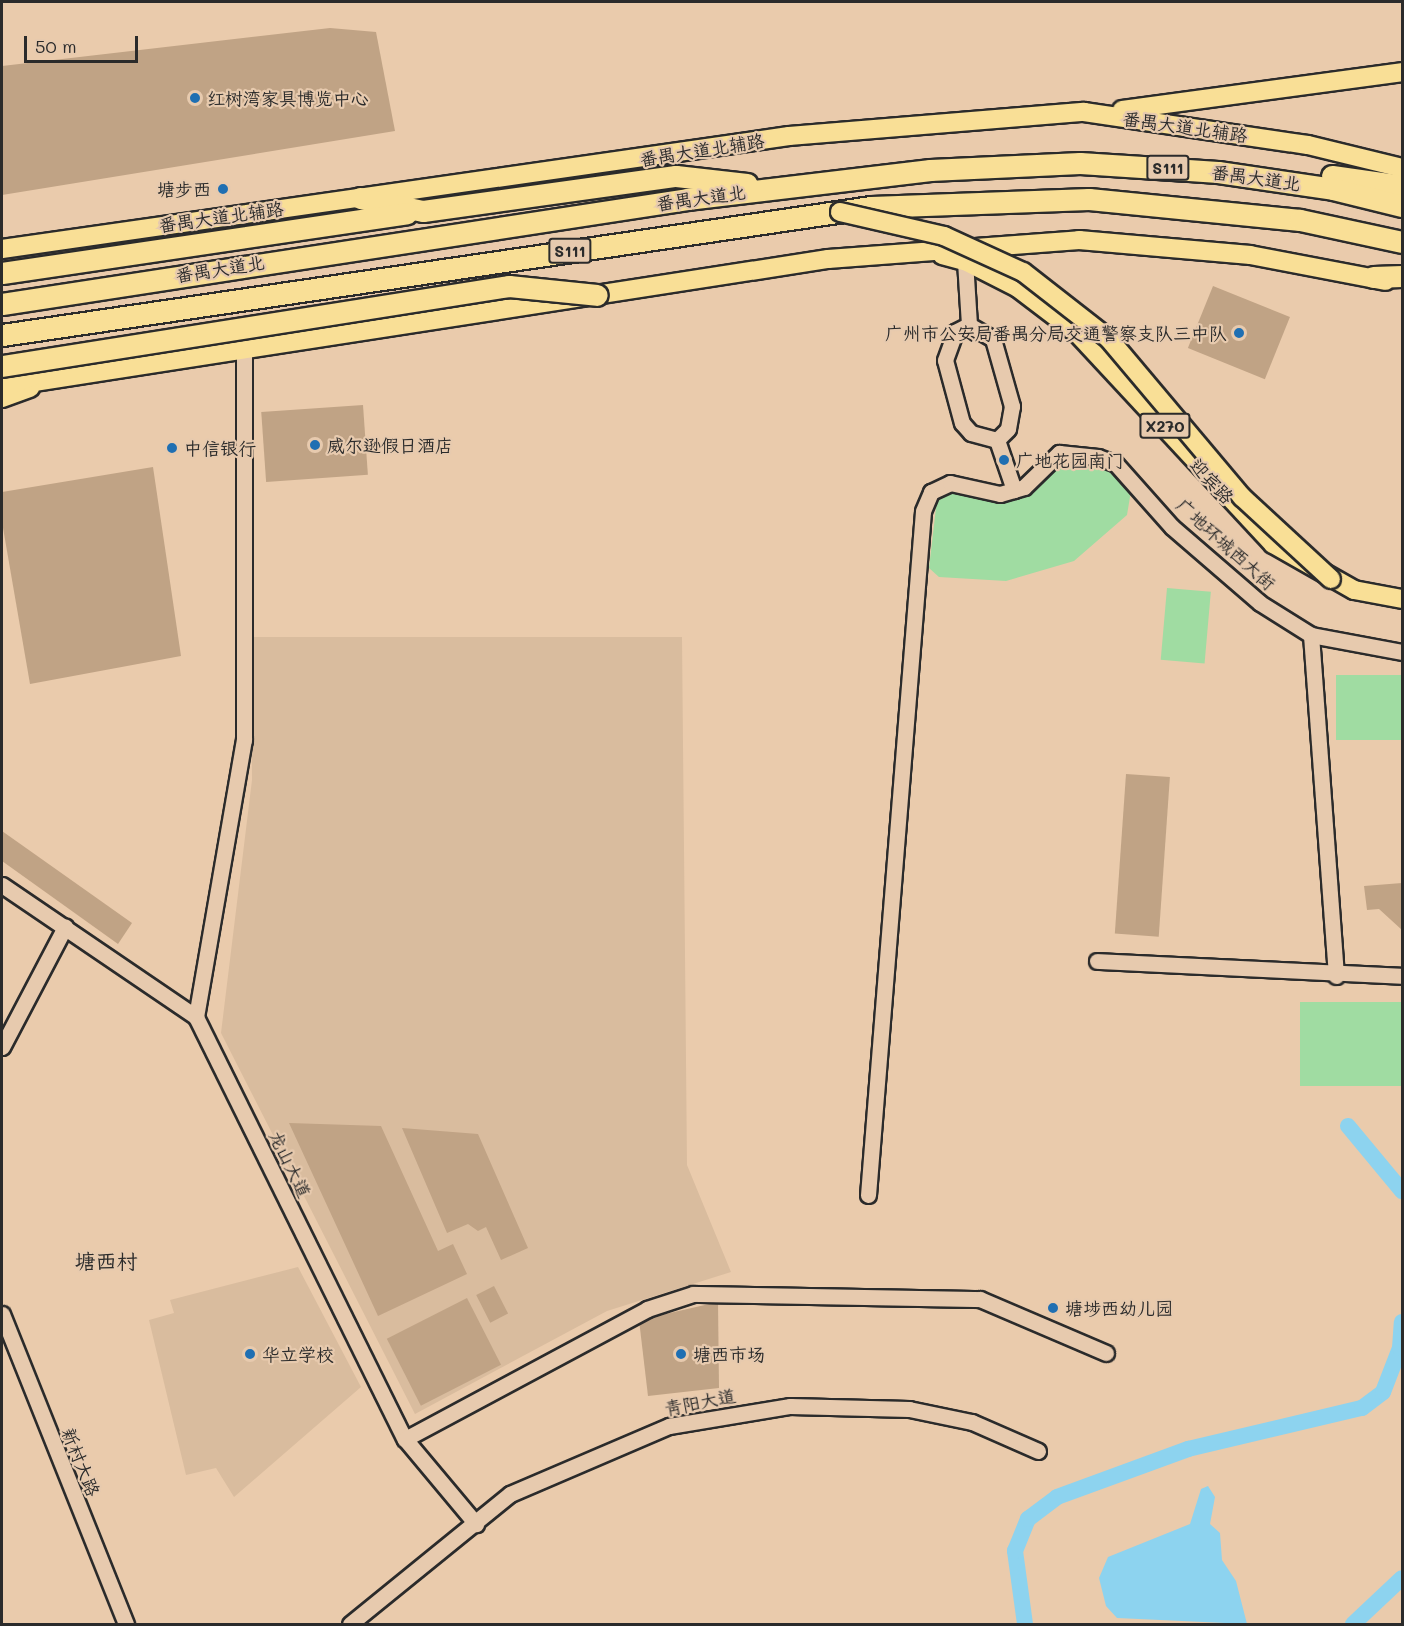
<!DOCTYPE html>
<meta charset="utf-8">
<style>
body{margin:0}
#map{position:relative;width:1404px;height:1626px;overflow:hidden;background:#eacbac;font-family:Mali,"LXGW WenKai TC",sans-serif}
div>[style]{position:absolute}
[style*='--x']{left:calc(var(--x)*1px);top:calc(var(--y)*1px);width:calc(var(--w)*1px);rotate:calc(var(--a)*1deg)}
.built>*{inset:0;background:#d9bc9e}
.green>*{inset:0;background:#a0dca2;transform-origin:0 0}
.water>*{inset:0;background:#8dd3ef}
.canal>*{height:16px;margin:-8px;padding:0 8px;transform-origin:8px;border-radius:8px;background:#8dd3ef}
.building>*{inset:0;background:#c0a385;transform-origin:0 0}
.roads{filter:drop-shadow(2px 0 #2b2b2b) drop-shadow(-2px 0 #2b2b2b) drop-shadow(0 2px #2b2b2b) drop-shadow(0 -2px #2b2b2b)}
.minor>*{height:15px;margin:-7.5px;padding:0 7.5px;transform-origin:7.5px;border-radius:7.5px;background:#e7caae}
.major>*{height:18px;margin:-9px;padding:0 9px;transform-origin:9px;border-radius:9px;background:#f9df96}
.highway>*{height:21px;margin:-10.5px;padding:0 10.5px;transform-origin:10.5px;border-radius:10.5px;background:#f9df96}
.bridges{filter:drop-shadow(2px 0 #2b2b2b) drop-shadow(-2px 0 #2b2b2b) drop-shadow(0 2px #2b2b2b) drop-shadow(0 -2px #2b2b2b)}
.major-bridge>*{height:18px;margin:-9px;padding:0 9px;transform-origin:9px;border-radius:9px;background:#f9df96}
.highway-bridge>*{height:21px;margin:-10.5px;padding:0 10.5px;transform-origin:10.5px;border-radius:10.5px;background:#f9df96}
.dots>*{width:16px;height:16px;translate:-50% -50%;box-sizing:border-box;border:3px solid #e7caae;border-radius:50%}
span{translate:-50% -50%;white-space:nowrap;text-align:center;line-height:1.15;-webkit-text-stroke:4.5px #e7caae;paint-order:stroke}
.shield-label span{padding:2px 4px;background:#e7caae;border:2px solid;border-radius:4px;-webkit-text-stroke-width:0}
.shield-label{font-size:16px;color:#2b2b2b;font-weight:700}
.poi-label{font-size:18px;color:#2b2b2b}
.left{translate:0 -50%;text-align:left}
.right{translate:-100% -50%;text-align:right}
.street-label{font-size:18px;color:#2b2b2b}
.quarter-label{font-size:21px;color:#2b2b2b}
.frame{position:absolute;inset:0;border:3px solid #2b2b2b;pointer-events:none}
.scale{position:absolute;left:24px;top:36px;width:114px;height:27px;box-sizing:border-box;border:3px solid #2b2b2b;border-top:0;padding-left:8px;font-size:18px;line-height:21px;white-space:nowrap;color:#2b2b2b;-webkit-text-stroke:4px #e7caae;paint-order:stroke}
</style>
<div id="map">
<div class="built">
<div style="clip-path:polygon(251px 637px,682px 637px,687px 1165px,731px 1272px,607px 1311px,415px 1414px,221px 1033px,252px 780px)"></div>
<div style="clip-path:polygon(298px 1267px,361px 1387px,234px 1497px,216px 1468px,186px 1475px,149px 1320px,174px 1313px,170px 1300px)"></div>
</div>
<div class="green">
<div style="clip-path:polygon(1077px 457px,1112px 470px,1131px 491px,1127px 515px,1074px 561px,1006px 581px,939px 577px,929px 568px,937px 499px,955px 491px,1004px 501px,1031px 490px,1060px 461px)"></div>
<div style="left:1167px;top:588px;width:44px;height:72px;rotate:5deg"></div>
<div style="left:1402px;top:675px;width:65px;height:66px;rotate:90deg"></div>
<div style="left:1402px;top:1002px;width:84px;height:102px;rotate:90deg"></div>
</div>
<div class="water">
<div style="clip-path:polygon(1208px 1486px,1215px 1497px,1210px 1524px,1220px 1533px,1222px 1560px,1236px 1581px,1247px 1624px,1117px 1618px,1106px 1606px,1099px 1578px,1108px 1557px,1190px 1524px,1201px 1489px)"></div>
</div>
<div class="canal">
<div style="--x:1348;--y:1126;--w:85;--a:50.3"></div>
<div style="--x:1025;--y:1624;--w:74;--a:-97.8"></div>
<div style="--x:1015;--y:1551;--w:35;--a:-68"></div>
<div style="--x:1028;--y:1519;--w:36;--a:-37"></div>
<div style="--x:1057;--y:1497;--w:140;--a:-20.1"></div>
<div style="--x:1188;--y:1449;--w:179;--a:-13.3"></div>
<div style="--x:1362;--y:1408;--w:26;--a:-37"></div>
<div style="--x:1383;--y:1392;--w:47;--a:-68.9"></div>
<div style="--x:1400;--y:1348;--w:26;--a:-86"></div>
<div style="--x:1353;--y:1624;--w:67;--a:-43.2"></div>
</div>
<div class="building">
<div style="clip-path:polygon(330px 28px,376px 32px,395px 131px,2px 195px,2px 66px)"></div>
<div style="left:1213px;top:286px;width:83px;height:67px;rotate:22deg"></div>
<div style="left:363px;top:405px;width:70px;height:102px;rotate:86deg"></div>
<div style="clip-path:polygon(153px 467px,181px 656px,30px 684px,2px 522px,2px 492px)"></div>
<div style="left:1126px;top:774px;width:44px;height:160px;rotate:4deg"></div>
<div style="clip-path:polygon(2px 831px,132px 923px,118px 944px,2px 861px)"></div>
<div style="clip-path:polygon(1402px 883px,1402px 930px,1379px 909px,1367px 910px,1364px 886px)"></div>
<div style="clip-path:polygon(289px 1123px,381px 1126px,438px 1251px,453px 1244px,467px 1274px,378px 1316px)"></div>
<div style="clip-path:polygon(402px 1128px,478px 1134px,528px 1248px,501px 1260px,486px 1227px,478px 1231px,468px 1224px,447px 1233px)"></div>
<div style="left:494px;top:1286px;width:31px;height:20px;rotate:63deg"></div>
<div style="left:467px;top:1298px;width:75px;height:90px;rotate:63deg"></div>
<div style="clip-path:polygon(718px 1302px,719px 1388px,648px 1396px,639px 1320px)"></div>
</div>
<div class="roads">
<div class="minor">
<div style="--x:965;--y:261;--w:64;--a:86.4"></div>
<div style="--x:969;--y:325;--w:28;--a:30"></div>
<div style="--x:993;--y:339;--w:70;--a:74.2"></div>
<div style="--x:1012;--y:406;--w:23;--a:100"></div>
<div style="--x:1008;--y:429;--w:16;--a:135"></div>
<div style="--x:997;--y:440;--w:27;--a:-165"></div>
<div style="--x:971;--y:433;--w:13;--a:-132"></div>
<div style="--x:962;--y:423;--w:65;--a:-105.1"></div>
<div style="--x:945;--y:360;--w:30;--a:-70"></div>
<div style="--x:955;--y:332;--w:16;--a:-27"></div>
<div style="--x:997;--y:440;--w:53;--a:71.2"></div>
<div style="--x:1311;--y:635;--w:342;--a:85.8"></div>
<div style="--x:2;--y:885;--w:235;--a:34.2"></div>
<div style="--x:196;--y:1017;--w:471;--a:63.7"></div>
<div style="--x:405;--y:1439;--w:111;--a:50.1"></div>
<div style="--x:1097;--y:961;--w:305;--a:2.8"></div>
<div style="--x:196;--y:1017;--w:281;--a:-80.2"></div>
<div style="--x:244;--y:740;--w:391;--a:-90"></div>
<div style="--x:2;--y:1047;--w:136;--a:-62.3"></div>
<div style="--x:868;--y:1195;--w:686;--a:-85.4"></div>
<div style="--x:923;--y:511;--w:21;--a:-67"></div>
<div style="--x:931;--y:492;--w:21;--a:-25"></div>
<div style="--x:950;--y:483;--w:51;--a:12.4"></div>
<div style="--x:1000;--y:494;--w:25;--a:-16"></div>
<div style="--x:1024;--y:487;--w:49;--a:-44.2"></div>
<div style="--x:1059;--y:453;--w:39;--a:6"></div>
<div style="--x:1098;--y:457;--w:19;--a:21"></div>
<div style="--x:1116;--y:464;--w:84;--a:48.4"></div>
<div style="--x:1172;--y:527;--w:116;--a:40.8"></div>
<div style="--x:1260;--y:603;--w:60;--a:32.1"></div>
<div style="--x:1311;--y:635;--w:93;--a:10.6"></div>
<div style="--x:2;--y:1314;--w:334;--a:68.2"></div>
<div style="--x:405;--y:1439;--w:275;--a:-28.2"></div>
<div style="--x:647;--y:1309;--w:48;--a:-18.1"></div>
<div style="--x:693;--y:1294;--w:287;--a:1"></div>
<div style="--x:980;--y:1299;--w:137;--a:23.2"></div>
<div style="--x:350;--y:1624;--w:206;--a:-39.1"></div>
<div style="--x:510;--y:1494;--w:173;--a:-23.2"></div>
<div style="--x:669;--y:1426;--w:123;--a:-9.4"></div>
<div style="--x:790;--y:1406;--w:119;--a:1.4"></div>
<div style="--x:909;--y:1409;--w:64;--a:11.7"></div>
<div style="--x:972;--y:1422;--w:72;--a:23.7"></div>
</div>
<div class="major">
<div style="--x:1122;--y:110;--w:283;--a:-7.7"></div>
<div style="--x:2;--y:249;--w:795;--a:-8.17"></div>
<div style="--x:789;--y:136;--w:296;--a:-4.7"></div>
<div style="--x:1084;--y:112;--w:226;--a:8.4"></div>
<div style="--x:1308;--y:145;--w:97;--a:13.7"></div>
<div style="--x:942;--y:255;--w:24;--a:15"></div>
<div style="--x:965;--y:261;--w:59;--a:27"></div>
<div style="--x:1018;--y:288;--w:74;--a:37.3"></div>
<div style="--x:1077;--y:333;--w:288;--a:47.1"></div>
<div style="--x:1273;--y:544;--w:93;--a:29.6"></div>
<div style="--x:1354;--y:590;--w:49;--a:10.6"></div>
<div style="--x:15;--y:385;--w:823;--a:-8.81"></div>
<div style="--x:828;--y:259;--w:252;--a:-4.3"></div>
<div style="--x:1079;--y:240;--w:172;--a:5"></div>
<div style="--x:1250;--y:255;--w:138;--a:10.8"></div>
<div style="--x:2;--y:398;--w:30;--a:-20"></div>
</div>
<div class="highway">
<div style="--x:1332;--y:176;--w:71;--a:8.1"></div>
<div style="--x:360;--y:198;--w:64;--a:11.7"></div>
<div style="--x:423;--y:211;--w:255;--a:-7.9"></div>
<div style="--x:676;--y:176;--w:71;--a:6.4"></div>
<div style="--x:2;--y:273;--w:409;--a:-8.4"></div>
<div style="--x:1373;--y:277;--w:29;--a:-2"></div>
<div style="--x:2;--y:304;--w:693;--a:-8.71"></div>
<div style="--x:687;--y:199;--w:245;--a:-6.8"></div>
<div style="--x:930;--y:170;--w:150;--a:-2.7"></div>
<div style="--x:1080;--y:163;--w:138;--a:3.7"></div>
<div style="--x:1218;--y:172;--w:116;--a:8.4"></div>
<div style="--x:1333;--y:189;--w:71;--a:13.8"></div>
<div style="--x:2;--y:335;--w:878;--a:-8.38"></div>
<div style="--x:871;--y:207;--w:218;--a:-2.1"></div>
<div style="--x:1089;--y:199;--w:212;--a:5.7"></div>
<div style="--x:1300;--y:220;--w:104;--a:12.2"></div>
<div style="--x:2;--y:386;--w:65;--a:-21.8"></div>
</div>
</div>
<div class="bridges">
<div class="major-bridge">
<div style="--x:840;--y:212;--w:107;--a:13"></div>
<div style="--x:944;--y:236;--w:87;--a:24.5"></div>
<div style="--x:1023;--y:272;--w:109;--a:37.9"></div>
<div style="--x:1109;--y:339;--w:207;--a:49.9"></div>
<div style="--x:1242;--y:497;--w:121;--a:42.7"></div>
</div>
<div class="highway-bridge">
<div style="--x:2;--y:366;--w:513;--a:-8.97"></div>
<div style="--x:509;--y:286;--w:88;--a:5.8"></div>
</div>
</div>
<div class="dots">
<div style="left:195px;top:98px;background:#1f6fb2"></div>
<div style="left:223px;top:189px;background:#1f6fb2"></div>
<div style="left:1239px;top:333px;background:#1f6fb2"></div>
<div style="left:315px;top:445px;background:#1f6fb2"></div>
<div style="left:172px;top:448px;background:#1f6fb2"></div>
<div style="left:1004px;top:460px;background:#1f6fb2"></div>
<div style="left:1053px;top:1308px;background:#1f6fb2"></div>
<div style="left:250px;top:1354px;background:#1f6fb2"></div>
<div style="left:681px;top:1354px;background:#1f6fb2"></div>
</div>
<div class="shield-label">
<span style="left:1168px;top:168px">S111</span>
<span style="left:570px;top:251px">S111</span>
<span style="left:1165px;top:426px">X270</span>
</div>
<div class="poi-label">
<span class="left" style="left:207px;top:98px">红树湾家具博览中心</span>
<span class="right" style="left:211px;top:189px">塘步西</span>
<span class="right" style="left:1227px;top:333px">广州市公安局番禺分局交通警察支队三中队</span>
<span class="left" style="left:327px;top:445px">威尔逊假日酒店</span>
<span class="left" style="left:184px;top:448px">中信银行</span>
<span class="left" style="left:1016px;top:460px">广地花园南门</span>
<span class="left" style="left:1065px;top:1308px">塘埗西幼儿园</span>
<span class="left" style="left:262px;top:1354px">华立学校</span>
<span class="left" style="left:693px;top:1354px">塘西市场</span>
</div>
<div class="street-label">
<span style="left:1185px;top:127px;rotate:8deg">番禺大道北辅路</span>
<span style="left:702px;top:150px;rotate:-9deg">番禺大道北辅路</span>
<span style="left:1256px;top:178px;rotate:8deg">番禺大道北</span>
<span style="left:701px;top:198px;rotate:-8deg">番禺大道北</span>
<span style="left:221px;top:217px;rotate:-8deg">番禺大道北辅路</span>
<span style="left:220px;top:269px;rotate:-9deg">番禺大道北</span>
<span style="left:1212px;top:481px;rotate:47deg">迎宾路</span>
<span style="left:1226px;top:544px;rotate:42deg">广地环城西大街</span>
<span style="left:290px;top:1164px;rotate:64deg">龙山大道</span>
<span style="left:700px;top:1402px;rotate:-11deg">青阳大道</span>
<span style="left:81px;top:1462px;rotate:68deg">新村大路</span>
</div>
<div class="quarter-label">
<span style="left:106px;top:1261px">塘西村</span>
</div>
<div class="frame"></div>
<div class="scale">50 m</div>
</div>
